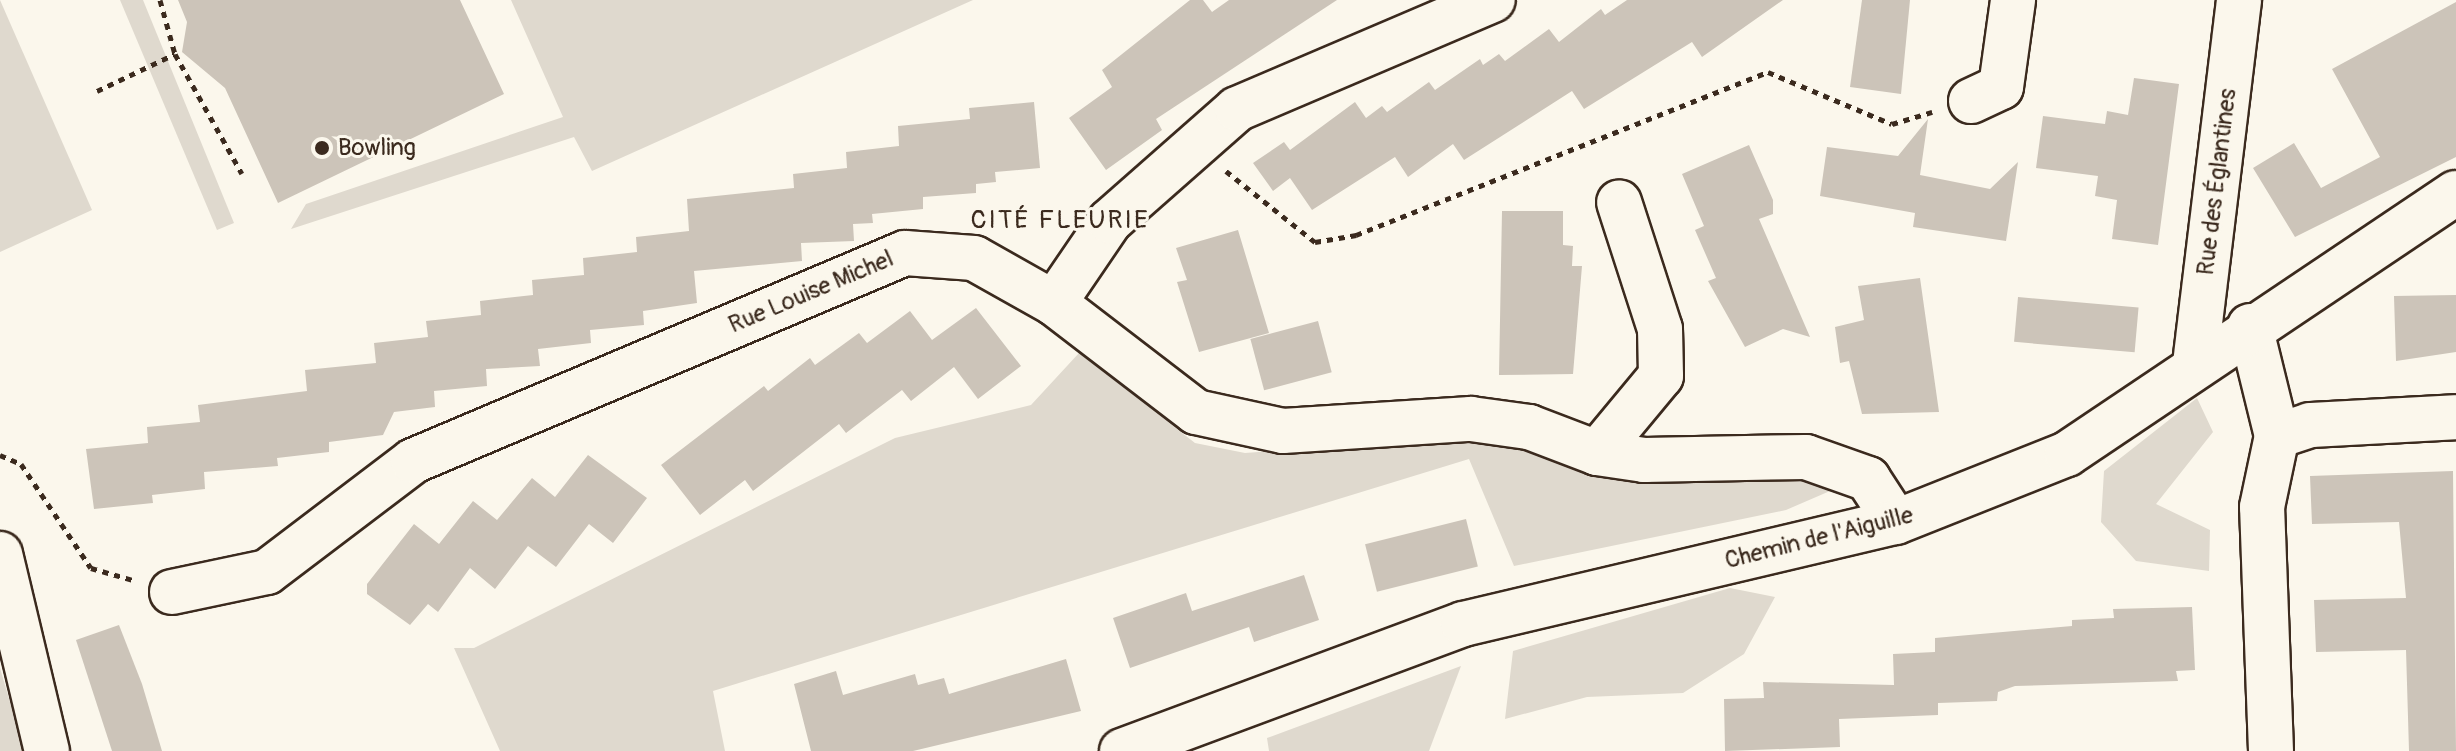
<!DOCTYPE html>
<meta charset="utf-8">
<style>
body{margin:0}
#map{position:relative;width:2456px;height:751px;overflow:hidden;background:#fbf7ec;font-family:Pangolin,sans-serif}
div>[style]{position:absolute}
[style*='--x']{left:calc(var(--x)*1px);top:calc(var(--y)*1px);width:calc(var(--w)*1px);rotate:calc(var(--a)*1deg)}
.green>*{inset:0;background:#dfd9ce}
.building>*{inset:0;background:#ccc4b9;transform-origin:0 0}
.path>*{height:5px;margin-top:-2.5px;transform-origin:0;background:repeating-linear-gradient(90deg,#3b2a1e 0 6px,transparent 0 12px)}
.roads{filter:drop-shadow(2px 0 #3b2a1e) drop-shadow(-2px 0 #3b2a1e) drop-shadow(0 2px #3b2a1e) drop-shadow(0 -2px #3b2a1e)}
.minor>*{height:44px;margin:-22px;padding:0 22px;transform-origin:22px;border-radius:22px;background:#fbf7ec}
.dots>*{width:22px;height:22px;translate:-50% -50%;box-sizing:border-box;border:4px solid #fbf7ec;border-radius:50%}
span{translate:-50% -50%;white-space:nowrap;text-align:center;line-height:1.15;-webkit-text-stroke:6px #fbf7ec;paint-order:stroke}
.poi-label{font-size:24px;color:#3b2a1e}
.left{translate:0 -50%;text-align:left}
.street-label{font-size:24px;color:#3b2a1e}
.neighbourhood-label{font-size:26px;color:#3b2a1e;letter-spacing:2px}
</style>
<div id="map">
<div class="green">
<div style="clip-path:polygon(0 0,92px 210px,0 252px)"></div>
<div style="clip-path:polygon(120px 0,143px 0,234px 223px,217px 230px)"></div>
<div style="clip-path:polygon(511px 0,973px 0,592px 171px,574px 137px,291px 229px,306px 204px,563px 117px)"></div>
<div style="clip-path:polygon(1079px 353px,1195px 443px,1245px 453px,1487px 435px,1575px 470px,1810px 481px,1830px 491px,1786px 510px,1514px 566px,1469px 459px,713px 691px,725px 751px,500px 751px,454px 648px,474px 648px,895px 438px,1031px 405px)"></div>
<div style="clip-path:polygon(2197px 398px,2213px 432px,2156px 504px,2210px 530px,2209px 571px,2136px 561px,2101px 522px,2104px 471px)"></div>
<div style="clip-path:polygon(1730px 588px,1775px 597px,1744px 654px,1683px 693px,1587px 697px,1505px 719px,1513px 651px)"></div>
<div style="clip-path:polygon(1461px 666px,1429px 751px,1269px 751px,1267px 738px)"></div>
<div style="clip-path:polygon(0 668px,15px 719px,23px 751px,0 751px)"></div>
</div>
<div class="building">
<div style="clip-path:polygon(178px 0,460px 0,504px 94px,278px 203px,225px 88px,182px 52px,187px 22px)"></div>
<div style="clip-path:polygon(1190px 0,1203px 0,1212px 12px,1229px 0,1337px 0,1156px 119px,1162px 130px,1106px 170px,1069px 118px,1112px 87px,1102px 70px)"></div>
<div style="clip-path:polygon(1627px 0,1783px 0,1702px 57px,1692px 42px,1584px 109px,1572px 91px,1464px 160px,1453px 144px,1408px 177px,1395px 157px,1312px 210px,1290px 178px,1273px 191px,1253px 163px,1284px 142px,1290px 150px,1355px 102px,1366px 118px,1382px 106px,1387px 112px,1429px 82px,1435px 90px,1480px 59px,1483px 65px,1499px 54px,1505px 61px,1549px 29px,1559px 42px,1601px 9px,1605px 15px)"></div>
<div style="clip-path:polygon(1862px 0,1910px 0,1901px 94px,1850px 87px)"></div>
<div style="clip-path:polygon(2456px 2px,2456px 157px,2295px 237px,2253px 168px,2294px 143px,2321px 188px,2380px 157px,2332px 69px)"></div>
<div style="clip-path:polygon(2134px 78px,2179px 84px,2158px 245px,2112px 239px,2117px 200px,2095px 196px,2098px 176px,2036px 168px,2043px 116px,2105px 124px,2107px 111px,2128px 115px)"></div>
<div style="clip-path:polygon(1034px 102px,1040px 168px,995px 172px,996px 182px,976px 184px,976px 193px,923px 197px,923px 209px,872px 214px,873px 223px,853px 224px,854px 241px,801px 243px,802px 261px,694px 271px,697px 303px,643px 311px,644px 325px,590px 330px,591px 343px,538px 349px,540px 366px,486px 369px,487px 386px,434px 391px,435px 407px,394px 412px,383px 435px,329px 442px,329px 452px,277px 458px,278px 466px,204px 472px,205px 489px,152px 495px,153px 503px,94px 509px,86px 449px,148px 443px,147px 427px,200px 422px,198px 405px,307px 391px,305px 370px,376px 363px,374px 343px,428px 337px,426px 321px,481px 315px,480px 301px,533px 295px,532px 280px,584px 275px,583px 258px,637px 252px,636px 237px,689px 231px,687px 199px,794px 188px,793px 174px,847px 168px,846px 152px,899px 146px,898px 126px,970px 119px,969px 108px)"></div>
<div style="clip-path:polygon(1928px 119px,1920px 175px,1990px 189px,2018px 162px,2006px 241px,1913px 227px,1915px 213px,1820px 196px,1827px 147px,1898px 156px)"></div>
<div style="clip-path:polygon(1749px 145px,1773px 200px,1773px 214px,1759px 219px,1810px 337px,1783px 329px,1745px 347px,1708px 281px,1716px 278px,1695px 230px,1704px 226px,1682px 174px)"></div>
<div style="clip-path:polygon(1502px 211px,1563px 211px,1563px 245px,1573px 246px,1572px 266px,1582px 266px,1573px 374px,1499px 375px)"></div>
<div style="clip-path:polygon(1238px 230px,1269px 333px,1199px 352px,1177px 282px,1187px 280px,1176px 248px)"></div>
<div style="clip-path:polygon(1920px 278px,1939px 412px,1862px 414px,1849px 361px,1840px 363px,1835px 327px,1864px 320px,1858px 286px)"></div>
<div style="clip-path:polygon(2456px 295px,2456px 352px,2396px 361px,2394px 296px)"></div>
<div style="left:2018px;top:297px;width:121px;height:45px;rotate:5deg"></div>
<div style="clip-path:polygon(976px 308px,1021px 366px,978px 399px,954px 367px,911px 401px,902px 390px,846px 433px,839px 424px,753px 491px,745px 480px,700px 515px,661px 465px,764px 386px,768px 391px,810px 358px,815px 365px,859px 333px,867px 343px,910px 311px,932px 340px)"></div>
<div style="left:1318px;top:321px;width:53px;height:70px;rotate:75deg"></div>
<div style="clip-path:polygon(588px 455px,647px 498px,613px 543px,589px 524px,556px 567px,528px 546px,495px 589px,470px 568px,438px 612px,428px 604px,410px 625px,367px 594px,367px 584px,414px 524px,439px 544px,473px 501px,497px 520px,532px 478px,555px 497px)"></div>
<div style="clip-path:polygon(2453px 471px,2456px 751px,2409px 751px,2406px 650px,2316px 652px,2314px 600px,2406px 598px,2399px 522px,2312px 524px,2310px 476px)"></div>
<div style="left:1466px;top:519px;width:49px;height:104px;rotate:76deg"></div>
<div style="clip-path:polygon(1304px 575px,1319px 620px,1254px 642px,1249px 627px,1130px 668px,1113px 618px,1186px 593px,1192px 611px)"></div>
<div style="clip-path:polygon(2192px 607px,2195px 670px,2176px 671px,2178px 681px,2015px 686px,1998px 692px,1997px 701px,1938px 703px,1938px 715px,1839px 719px,1840px 747px,1725px 751px,1724px 699px,1764px 698px,1763px 682px,1894px 685px,1893px 654px,1935px 652px,1935px 638px,2072px 626px,2072px 620px,2114px 618px,2113px 609px)"></div>
<div style="clip-path:polygon(119px 625px,142px 684px,162px 751px,112px 751px,76px 640px)"></div>
<div style="clip-path:polygon(1066px 659px,1081px 711px,913px 751px,811px 751px,794px 684px,836px 671px,843px 695px,915px 674px,918px 685px,944px 678px,949px 694px)"></div>
</div>
<div class="path">
<div style="--x:160;--y:0;--w:56;--a:74.5"></div>
<div style="--x:175;--y:54;--w:137;--a:60.8"></div>
<div style="--x:97;--y:91;--w:86;--a:-25.4"></div>
<div style="--x:1226;--y:171;--w:114;--a:38.6"></div>
<div style="--x:1315;--y:242;--w:42;--a:-9.7"></div>
<div style="--x:1356;--y:235;--w:443;--a:-21.6"></div>
<div style="--x:1768;--y:72;--w:134;--a:22.8"></div>
<div style="--x:1892;--y:124;--w:42;--a:-16.7"></div>
<div style="--x:0;--y:455;--w:23;--a:23"></div>
<div style="--x:21;--y:464;--w:125;--a:56.1"></div>
<div style="--x:91;--y:568;--w:44;--a:15.9"></div>
</div>
<div class="roads">
<div class="minor">
<div style="--x:1971;--y:101;--w:33;--a:-25"></div>
<div style="--x:2001;--y:87;--w:88;--a:-82.1"></div>
<div style="--x:1054;--y:303;--w:179;--a:37.5"></div>
<div style="--x:1196;--y:412;--w:89;--a:12.3"></div>
<div style="--x:1283;--y:431;--w:188;--a:-3.7"></div>
<div style="--x:1471;--y:419;--w:59;--a:7.9"></div>
<div style="--x:1529;--y:427;--w:73;--a:20.9"></div>
<div style="--x:1597;--y:453;--w:48;--a:8.5"></div>
<div style="--x:1644;--y:460;--w:162;--a:-1.1"></div>
<div style="--x:1806;--y:457;--w:66;--a:19.5"></div>
<div style="--x:1868;--y:479;--w:51;--a:56.9"></div>
<div style="--x:2250;--y:326;--w:113;--a:76.2"></div>
<div style="--x:2195;--y:364;--w:367;--a:-83.1"></div>
<div style="--x:2277;--y:436;--w:35;--a:-18"></div>
<div style="--x:2310;--y:425;--w:146;--a:-3.1"></div>
<div style="--x:1597;--y:453;--w:100;--a:-50.3"></div>
<div style="--x:1661;--y:376;--w:47;--a:-91.2"></div>
<div style="--x:1660;--y:329;--w:133;--a:-107.9"></div>
<div style="--x:0;--y:554;--w:203;--a:76.6"></div>
<div style="--x:172;--y:592;--w:97;--a:-11.9"></div>
<div style="--x:267;--y:572;--w:183;--a:-37.2"></div>
<div style="--x:413;--y:461;--w:534;--a:-22.92"></div>
<div style="--x:905;--y:253;--w:69;--a:4.1"></div>
<div style="--x:974;--y:258;--w:92;--a:29.4"></div>
<div style="--x:1054;--y:303;--w:99;--a:-55.7"></div>
<div style="--x:1110;--y:221;--w:169;--a:-41.4"></div>
<div style="--x:1237;--y:109;--w:278;--a:-23.1"></div>
<div style="--x:1122;--y:751;--w:364;--a:-20.4"></div>
<div style="--x:1463;--y:624;--w:445;--a:-13.3"></div>
<div style="--x:1896;--y:522;--w:184;--a:-21.7"></div>
<div style="--x:2067;--y:454;--w:468;--a:-33.9"></div>
<div style="--x:2271;--y:751;--w:244;--a:-92.1"></div>
<div style="--x:2262;--y:507;--w:73;--a:-78.1"></div>
</div>
</div>
<div class="dots">
<div style="left:322px;top:148px;background:#3b2a1e"></div>
</div>
<div class="poi-label">
<span class="left" style="left:338px;top:148px">Bowling</span>
</div>
<div class="street-label">
<span style="left:2217px;top:182px;rotate:-83deg">Rue des Églantines</span>
<span style="left:811px;top:292px;rotate:-23deg">Rue Louise Michel</span>
<span style="left:1819px;top:538px;rotate:-14deg">Chemin de l'Aiguille</span>
</div>
<div class="neighbourhood-label">
<span style="left:1060px;top:221px">CITÉ FLEURIE</span>
</div>
</div>
